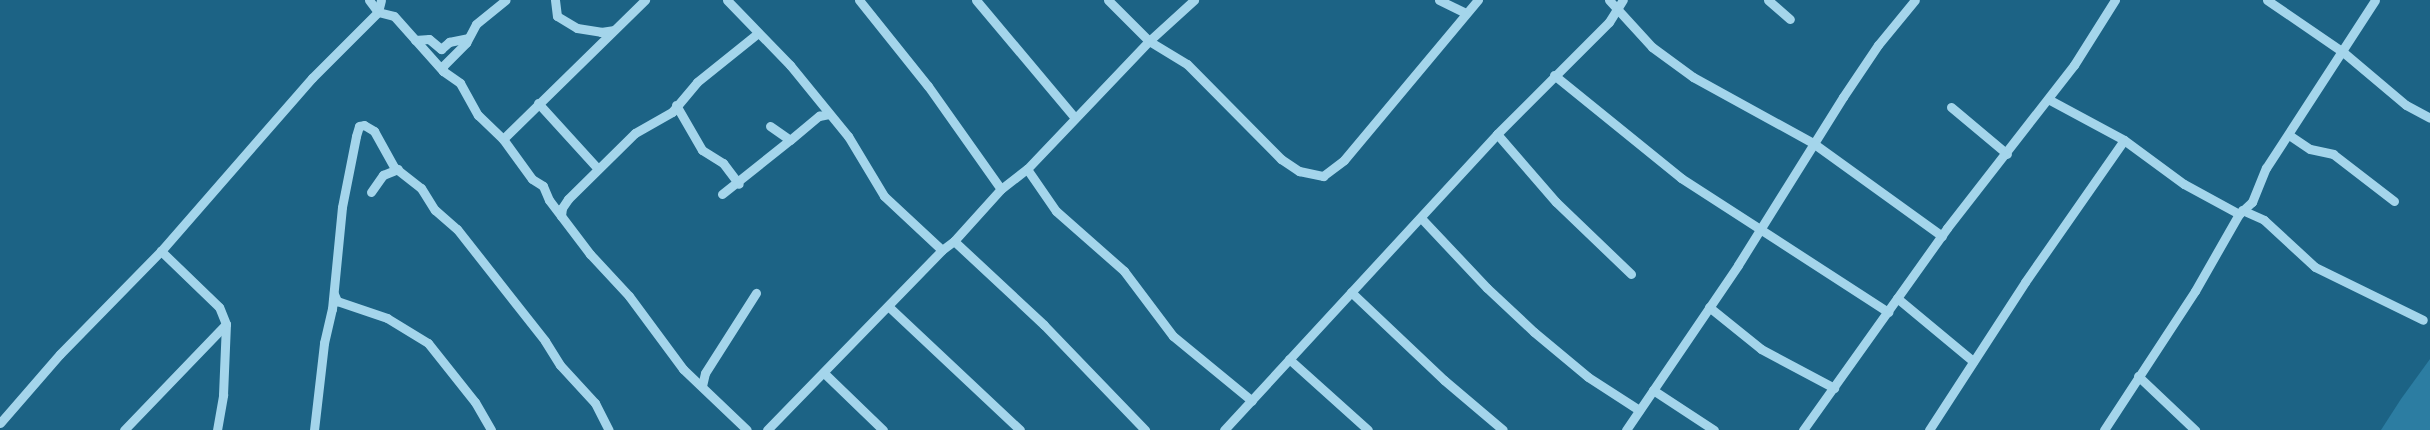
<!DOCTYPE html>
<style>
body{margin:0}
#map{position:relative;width:2430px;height:430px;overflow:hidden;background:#1c6385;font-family:Quicksand,sans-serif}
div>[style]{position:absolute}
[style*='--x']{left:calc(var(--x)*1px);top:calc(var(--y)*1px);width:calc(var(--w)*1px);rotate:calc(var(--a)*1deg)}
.green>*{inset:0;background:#2c7da2}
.minor>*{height:9px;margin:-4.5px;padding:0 4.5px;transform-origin:4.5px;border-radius:4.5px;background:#a4d5eb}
span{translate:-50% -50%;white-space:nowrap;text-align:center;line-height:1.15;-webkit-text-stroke:5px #1c6385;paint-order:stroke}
</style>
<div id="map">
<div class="green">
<div style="clip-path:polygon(2430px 359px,2430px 430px,2381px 430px,2401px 399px)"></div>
</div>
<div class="minor">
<div style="--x:369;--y:0;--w:15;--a:53"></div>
<div style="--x:378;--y:12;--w:16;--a:14"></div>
<div style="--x:394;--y:16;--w:74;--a:48.3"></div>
<div style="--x:443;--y:71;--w:21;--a:35"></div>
<div style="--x:460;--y:83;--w:37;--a:61"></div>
<div style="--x:478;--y:115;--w:35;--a:44"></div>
<div style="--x:503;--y:139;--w:49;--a:54.1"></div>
<div style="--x:532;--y:179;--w:13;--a:32"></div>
<div style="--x:543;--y:186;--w:15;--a:67"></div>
<div style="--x:549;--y:200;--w:68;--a:52.8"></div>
<div style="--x:590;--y:254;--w:57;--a:47.1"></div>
<div style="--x:629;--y:296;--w:91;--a:53.5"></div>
<div style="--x:683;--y:369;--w:88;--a:43.6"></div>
<div style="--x:555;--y:0;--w:16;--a:83"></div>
<div style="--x:557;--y:16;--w:23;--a:31"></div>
<div style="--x:577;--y:28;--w:24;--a:9"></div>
<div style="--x:601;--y:32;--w:12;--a:-9"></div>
<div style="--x:727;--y:0;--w:91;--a:45.9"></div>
<div style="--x:790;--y:65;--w:92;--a:50.8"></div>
<div style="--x:848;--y:136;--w:70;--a:59"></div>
<div style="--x:884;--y:196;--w:79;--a:43"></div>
<div style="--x:859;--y:0;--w:110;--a:51.3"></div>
<div style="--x:928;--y:86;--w:126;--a:54.7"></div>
<div style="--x:976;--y:0;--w:154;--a:50"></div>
<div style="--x:1108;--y:0;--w:58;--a:45"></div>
<div style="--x:1149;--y:41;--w:44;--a:31.2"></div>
<div style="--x:1187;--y:64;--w:134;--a:45.3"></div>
<div style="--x:1281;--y:159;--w:22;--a:34"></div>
<div style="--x:1299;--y:171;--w:25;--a:12"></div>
<div style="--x:1323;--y:176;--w:26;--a:-37"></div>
<div style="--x:1344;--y:160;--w:209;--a:-50.1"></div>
<div style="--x:1439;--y:0;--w:30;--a:26"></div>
<div style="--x:1609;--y:0;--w:64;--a:47.5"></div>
<div style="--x:1652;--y:47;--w:51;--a:36.2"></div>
<div style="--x:1693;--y:77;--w:137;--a:28.8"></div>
<div style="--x:1813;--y:143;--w:159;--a:35.8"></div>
<div style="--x:1768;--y:0;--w:29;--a:41"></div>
<div style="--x:2267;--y:0;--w:92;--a:34.4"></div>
<div style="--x:2343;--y:52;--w:82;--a:40.1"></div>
<div style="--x:2406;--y:105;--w:27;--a:28"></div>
<div style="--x:415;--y:40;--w:14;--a:-4"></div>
<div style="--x:429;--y:39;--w:16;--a:40"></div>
<div style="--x:441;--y:49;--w:11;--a:-41"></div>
<div style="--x:449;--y:42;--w:19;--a:-12"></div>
<div style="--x:443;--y:71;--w:5;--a:-90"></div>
<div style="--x:443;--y:66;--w:33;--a:-45"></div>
<div style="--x:466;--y:43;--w:21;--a:-62"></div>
<div style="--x:476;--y:24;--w:38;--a:-39"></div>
<div style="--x:1554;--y:75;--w:164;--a:39"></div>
<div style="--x:1681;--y:178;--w:247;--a:32.9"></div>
<div style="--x:2048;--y:99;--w:86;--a:28.3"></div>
<div style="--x:2124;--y:140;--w:74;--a:36.3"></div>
<div style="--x:2184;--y:184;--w:63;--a:28.6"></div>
<div style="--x:538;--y:103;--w:89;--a:47.7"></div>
<div style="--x:676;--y:105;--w:52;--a:60"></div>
<div style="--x:702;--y:150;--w:25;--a:32"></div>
<div style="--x:723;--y:163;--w:26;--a:53"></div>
<div style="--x:1951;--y:107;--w:73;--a:40"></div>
<div style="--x:770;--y:126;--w:24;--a:35"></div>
<div style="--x:790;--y:140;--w:38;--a:-40"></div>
<div style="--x:819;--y:116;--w:10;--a:-11"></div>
<div style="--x:1497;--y:134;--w:90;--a:49.1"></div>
<div style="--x:1556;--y:202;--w:104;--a:43.8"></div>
<div style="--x:2289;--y:135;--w:25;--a:34"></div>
<div style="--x:2310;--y:149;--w:24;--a:12"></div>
<div style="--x:2333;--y:154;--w:77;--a:37.6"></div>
<div style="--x:503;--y:139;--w:199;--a:-44.4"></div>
<div style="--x:1027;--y:169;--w:51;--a:55.4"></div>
<div style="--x:1056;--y:211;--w:91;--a:41.4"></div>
<div style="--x:1124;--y:271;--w:81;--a:53"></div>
<div style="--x:1173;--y:336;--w:102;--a:39.4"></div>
<div style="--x:371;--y:192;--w:21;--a:-55"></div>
<div style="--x:383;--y:175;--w:16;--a:-22"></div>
<div style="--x:722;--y:194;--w:87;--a:-38.5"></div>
<div style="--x:2242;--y:210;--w:24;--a:24"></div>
<div style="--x:2264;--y:220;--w:69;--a:42.7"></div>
<div style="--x:2315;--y:267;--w:120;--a:26.1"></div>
<div style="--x:561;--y:216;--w:8;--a:-83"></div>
<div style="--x:562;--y:208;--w:11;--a:-56"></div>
<div style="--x:568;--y:199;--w:94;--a:-44.6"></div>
<div style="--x:635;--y:133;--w:43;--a:-29.6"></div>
<div style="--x:672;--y:112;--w:39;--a:-50"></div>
<div style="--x:697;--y:82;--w:77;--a:-38.7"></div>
<div style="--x:1421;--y:218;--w:96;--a:46.7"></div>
<div style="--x:1487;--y:288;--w:64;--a:43.1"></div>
<div style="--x:1534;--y:332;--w:70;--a:39.8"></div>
<div style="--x:1588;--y:377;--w:61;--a:32.9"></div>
<div style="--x:954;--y:241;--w:123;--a:43"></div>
<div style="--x:1044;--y:325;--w:146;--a:46.1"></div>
<div style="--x:1351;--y:292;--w:128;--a:43.4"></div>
<div style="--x:1444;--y:380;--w:77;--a:40.3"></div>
<div style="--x:334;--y:294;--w:8;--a:67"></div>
<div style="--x:337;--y:301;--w:53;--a:18.8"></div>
<div style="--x:387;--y:318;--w:48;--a:31.4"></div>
<div style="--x:428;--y:343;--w:75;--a:51.5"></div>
<div style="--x:475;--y:402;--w:32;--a:60"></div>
<div style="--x:1897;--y:298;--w:99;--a:39.7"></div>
<div style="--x:888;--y:306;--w:181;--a:43.2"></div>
<div style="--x:1709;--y:307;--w:67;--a:38.9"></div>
<div style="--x:1761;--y:349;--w:83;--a:28.1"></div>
<div style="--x:1289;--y:359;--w:106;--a:41.9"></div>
<div style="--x:824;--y:373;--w:82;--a:44"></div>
<div style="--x:2138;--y:376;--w:79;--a:43.5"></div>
<div style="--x:702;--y:386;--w:13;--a:-77"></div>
<div style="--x:705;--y:373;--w:95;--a:-57.5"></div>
<div style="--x:1653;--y:390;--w:73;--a:33.3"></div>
<div style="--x:0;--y:423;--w:91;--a:-49"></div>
<div style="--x:60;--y:354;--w:144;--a:-45.6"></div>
<div style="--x:161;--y:251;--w:230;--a:-48.9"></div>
<div style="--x:312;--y:78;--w:93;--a:-45"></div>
<div style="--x:378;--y:12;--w:12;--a:-76"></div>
<div style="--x:124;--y:430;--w:147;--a:-46.1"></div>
<div style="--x:226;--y:324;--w:18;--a:-112"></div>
<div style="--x:219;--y:307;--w:81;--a:-136"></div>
<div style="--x:217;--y:430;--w:36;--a:-80"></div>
<div style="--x:223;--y:395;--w:71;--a:-87.6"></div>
<div style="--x:314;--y:430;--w:88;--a:-83.4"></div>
<div style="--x:324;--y:343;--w:35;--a:-77"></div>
<div style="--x:332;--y:309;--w:102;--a:-84.4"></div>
<div style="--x:342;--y:207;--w:72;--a:-78.8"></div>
<div style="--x:356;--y:136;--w:10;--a:-73"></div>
<div style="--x:359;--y:126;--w:5;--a:-11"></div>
<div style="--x:364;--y:125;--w:12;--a:31"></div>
<div style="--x:374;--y:131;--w:41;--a:60.9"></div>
<div style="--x:394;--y:167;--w:34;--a:38"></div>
<div style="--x:421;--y:188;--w:26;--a:58"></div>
<div style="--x:435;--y:210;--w:29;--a:41"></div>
<div style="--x:457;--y:229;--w:142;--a:51.8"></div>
<div style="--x:545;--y:341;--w:28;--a:58"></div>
<div style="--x:560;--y:365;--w:52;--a:47.4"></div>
<div style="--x:595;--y:403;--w:30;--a:63"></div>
<div style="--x:767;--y:430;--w:251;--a:-45.8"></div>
<div style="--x:942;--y:250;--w:15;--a:-37"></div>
<div style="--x:954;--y:241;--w:70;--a:-47.9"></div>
<div style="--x:1001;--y:189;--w:33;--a:-38"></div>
<div style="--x:1027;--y:169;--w:177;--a:-46.4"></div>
<div style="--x:1149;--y:41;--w:61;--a:-42.3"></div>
<div style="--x:1224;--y:430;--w:403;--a:-47.3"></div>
<div style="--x:1497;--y:134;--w:158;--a:-45"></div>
<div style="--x:1609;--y:22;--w:26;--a:-58"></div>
<div style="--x:1626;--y:430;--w:199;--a:-55.8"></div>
<div style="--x:1738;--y:265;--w:198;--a:-58"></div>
<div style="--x:1843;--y:97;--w:63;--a:-56.1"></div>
<div style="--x:1878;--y:45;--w:58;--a:-50.6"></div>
<div style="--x:1803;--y:430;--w:248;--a:-54.5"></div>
<div style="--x:1947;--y:228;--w:207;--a:-52.1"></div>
<div style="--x:2074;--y:65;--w:77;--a:-57.8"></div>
<div style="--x:1929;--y:430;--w:176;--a:-57"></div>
<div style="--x:2025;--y:282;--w:173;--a:-55.1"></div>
<div style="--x:2104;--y:430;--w:166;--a:-56.8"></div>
<div style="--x:2195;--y:291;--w:89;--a:-60.3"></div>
<div style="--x:2239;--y:214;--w:18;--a:-43"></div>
<div style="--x:2252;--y:202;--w:37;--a:-68"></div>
<div style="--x:2266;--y:168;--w:200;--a:-57"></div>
</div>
</div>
